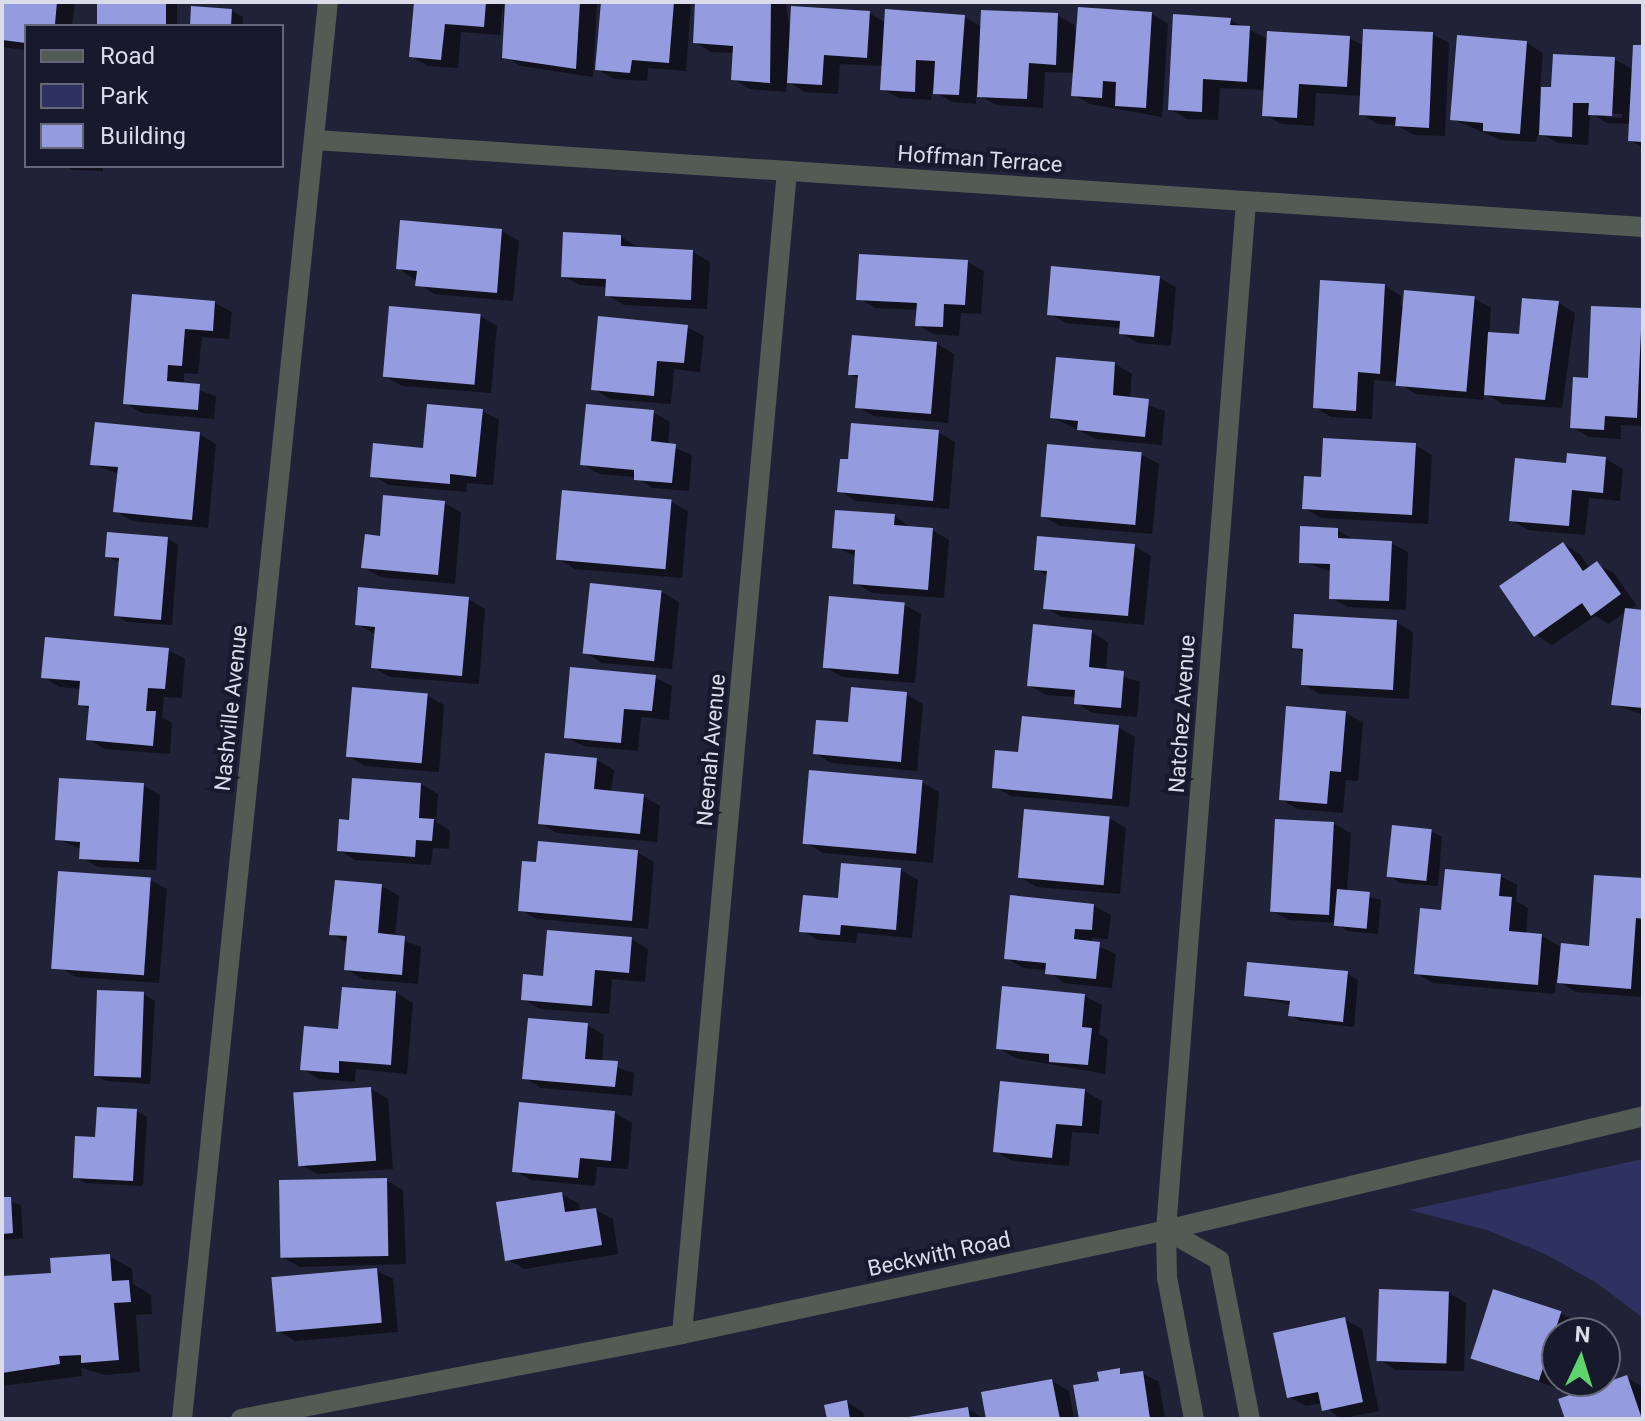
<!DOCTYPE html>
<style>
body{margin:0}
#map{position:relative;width:1645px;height:1421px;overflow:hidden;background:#202237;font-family:Roboto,sans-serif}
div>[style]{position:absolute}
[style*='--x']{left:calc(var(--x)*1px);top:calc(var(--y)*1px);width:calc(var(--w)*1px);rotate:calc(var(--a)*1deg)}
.green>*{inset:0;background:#2f3261}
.shadow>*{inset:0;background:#0007;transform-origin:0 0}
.building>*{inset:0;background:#949bdf;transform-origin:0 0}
.minor>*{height:20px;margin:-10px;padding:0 10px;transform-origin:10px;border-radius:10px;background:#535c54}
.tertiary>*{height:20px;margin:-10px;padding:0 10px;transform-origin:10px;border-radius:10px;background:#535c54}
span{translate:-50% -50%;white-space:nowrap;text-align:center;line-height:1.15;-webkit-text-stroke:8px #17192d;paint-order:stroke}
.street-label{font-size:22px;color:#dadcea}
.frame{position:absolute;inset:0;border:4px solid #dadcea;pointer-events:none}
.legend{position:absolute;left:24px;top:24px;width:260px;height:144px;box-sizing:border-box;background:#17192d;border:2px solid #656779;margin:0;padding:10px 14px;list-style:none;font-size:24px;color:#dadcea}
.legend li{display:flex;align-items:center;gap:16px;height:40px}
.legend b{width:40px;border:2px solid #656779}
.north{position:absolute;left:1541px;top:1317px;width:80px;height:80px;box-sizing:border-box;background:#17192d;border:2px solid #656779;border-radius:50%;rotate:4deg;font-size:22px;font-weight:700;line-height:32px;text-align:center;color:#dadcea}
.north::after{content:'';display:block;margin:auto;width:28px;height:36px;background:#5dd56c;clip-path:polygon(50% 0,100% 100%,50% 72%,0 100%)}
</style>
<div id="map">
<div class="green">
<div style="clip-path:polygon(1643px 1159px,1643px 1318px,1597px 1283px,1545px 1254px,1487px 1230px,1409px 1210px)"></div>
</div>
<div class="shadow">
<div style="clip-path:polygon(2px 2px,75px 2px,72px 26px,26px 26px,26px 50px,2px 47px)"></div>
<div style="left:99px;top:2px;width:78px;height:24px"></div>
<div style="clip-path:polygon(416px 2px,597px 2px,593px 77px,521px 66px,504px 56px,503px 2px,500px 35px,461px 32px,458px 68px,428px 66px,411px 56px)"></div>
<div style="clip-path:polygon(603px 2px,691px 2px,686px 71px,648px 68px,647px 81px,614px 79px,597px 69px)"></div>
<div style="clip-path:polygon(697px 2px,786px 2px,791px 43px,869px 13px,886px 23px,964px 17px,982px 27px,1057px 15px,1074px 25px,1077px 41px,1152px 14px,1168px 24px,1162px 117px,1090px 104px,1074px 95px,1075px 73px,1045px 72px,1043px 108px,996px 105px,976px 94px,976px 104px,952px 102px,932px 90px,931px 100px,899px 98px,882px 89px,883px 66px,840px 64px,838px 94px,805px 92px,787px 81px,786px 92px,750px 89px,733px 79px,735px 53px,711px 52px,695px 42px)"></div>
<div style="clip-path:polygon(232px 11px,243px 17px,242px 26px,192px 26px)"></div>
<div style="clip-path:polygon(1230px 20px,1268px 39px,1349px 38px,1364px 46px,1432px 34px,1449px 43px,1445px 136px,1414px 135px,1396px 125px,1378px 124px,1361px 114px,1362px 96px,1316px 93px,1314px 126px,1281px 124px,1264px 114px,1266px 90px,1220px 88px,1218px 120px,1187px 119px,1170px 109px)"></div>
<div style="clip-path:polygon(evenodd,1527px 43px,1543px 53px,1540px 89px,1553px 90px,1614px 59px,1634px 70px,1643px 47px,1643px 148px,1630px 140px,1631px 124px,1607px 123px,1590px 113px,1588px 145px,1558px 143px,1541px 134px,1541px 124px,1536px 142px,1501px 140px,1452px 119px,1527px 43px,1605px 113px,1622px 114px,1622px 118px,1605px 117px,1605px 113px)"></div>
<div style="clip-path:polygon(66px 166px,103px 166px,103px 171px,73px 170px)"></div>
<div style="clip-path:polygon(502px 231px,519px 241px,513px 301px,434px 294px,398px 268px)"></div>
<div style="clip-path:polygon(621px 237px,638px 247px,693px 252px,710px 262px,707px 309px,624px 305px,607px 295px,607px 287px,580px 285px,563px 276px)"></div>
<div style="clip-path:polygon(967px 262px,984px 271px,981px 314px,961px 313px,959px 336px,934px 334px,917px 325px,918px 310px,875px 308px,858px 298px)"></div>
<div style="clip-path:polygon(1159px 278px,1176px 287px,1171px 346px,1138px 343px,1121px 333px,1121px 328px,1066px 323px,1049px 313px)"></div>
<div style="clip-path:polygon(1385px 286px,1401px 296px,1401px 306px,1474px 298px,1491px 308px,1489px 334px,1521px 337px,1559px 303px,1575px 313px,1562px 408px,1503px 404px,1484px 393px,1483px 400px,1415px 394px,1398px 382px,1374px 380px,1372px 419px,1331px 417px,1315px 407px)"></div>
<div style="clip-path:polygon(134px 296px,215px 303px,232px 312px,229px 339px,202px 337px,198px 374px,184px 373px,184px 385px,216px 396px,214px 419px,142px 413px,125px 403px)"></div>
<div style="clip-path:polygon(1641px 310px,1643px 426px,1621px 425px,1621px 439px,1589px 437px,1572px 427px,1589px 380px)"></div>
<div style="clip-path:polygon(480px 316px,497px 326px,491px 393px,402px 386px,385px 376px)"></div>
<div style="clip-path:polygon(687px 327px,704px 336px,700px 372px,674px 369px,671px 404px,610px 399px,594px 389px)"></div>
<div style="clip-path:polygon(937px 344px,954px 354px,948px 423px,874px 416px,857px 407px,860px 379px,850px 374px)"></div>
<div style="clip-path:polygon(1057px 359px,1115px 364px,1132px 374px,1130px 399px,1165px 411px,1162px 445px,1096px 439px,1052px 417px)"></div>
<div style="clip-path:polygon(482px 411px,499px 420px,493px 485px,467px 483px,466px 492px,389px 485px,372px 475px,425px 450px)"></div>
<div style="clip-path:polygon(653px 412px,670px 422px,668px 445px,692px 455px,689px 491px,653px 488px,636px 477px,599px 474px,582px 464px)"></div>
<div style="clip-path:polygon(938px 432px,955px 442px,949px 509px,856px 501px,840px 491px)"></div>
<div style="clip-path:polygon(199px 434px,216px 444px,208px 528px,132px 521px,115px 511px,119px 474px,92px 464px)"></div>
<div style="clip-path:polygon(1415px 445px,1432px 455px,1428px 524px,1321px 518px,1304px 508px,1323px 479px)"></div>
<div style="clip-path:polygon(1049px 446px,1142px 455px,1159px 464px,1152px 534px,1060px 526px,1043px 516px)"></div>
<div style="clip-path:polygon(1606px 459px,1623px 469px,1620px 501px,1589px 498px,1585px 535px,1528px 530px,1511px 520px,1568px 465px)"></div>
<div style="clip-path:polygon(671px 502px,688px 511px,682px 578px,575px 569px,558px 559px)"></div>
<div style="clip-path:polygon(444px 503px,461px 512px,455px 584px,380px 577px,363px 567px,382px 538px)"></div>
<div style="clip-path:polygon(895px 516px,911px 528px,932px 530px,949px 540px,944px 598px,872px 593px,855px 583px,857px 557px,835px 547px)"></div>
<div style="clip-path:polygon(1337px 530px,1354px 540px,1391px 543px,1408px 552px,1406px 610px,1348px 607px,1331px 598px,1332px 572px,1301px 561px)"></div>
<div style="clip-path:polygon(167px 538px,178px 545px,172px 625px,127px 622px,116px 615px,120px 563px,107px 556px)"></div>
<div style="clip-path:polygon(1563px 544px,1580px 554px,1590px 569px,1597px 564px,1614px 573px,1636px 605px,1628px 610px,1643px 612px,1643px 715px,1613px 704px,1626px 611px,1609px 624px,1595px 616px,1552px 645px,1536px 635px)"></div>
<div style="clip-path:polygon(1134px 546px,1151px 556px,1144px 625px,1062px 617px,1045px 608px,1048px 576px,1036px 569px)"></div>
<div style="clip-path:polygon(592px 585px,662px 592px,679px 602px,672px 669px,602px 663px,586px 653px)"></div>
<div style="clip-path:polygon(468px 599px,485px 609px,479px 684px,390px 677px,373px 667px,376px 635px,358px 624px)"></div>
<div style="clip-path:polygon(904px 605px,921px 614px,915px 683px,842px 677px,825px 667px)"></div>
<div style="clip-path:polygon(1396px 622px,1413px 632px,1409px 699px,1320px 694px,1303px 684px,1305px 653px,1294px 647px)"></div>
<div style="clip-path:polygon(1091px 632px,1108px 642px,1106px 671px,1140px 682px,1137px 717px,1093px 713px,1076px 703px,1076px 697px,1046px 695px,1029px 685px)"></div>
<div style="clip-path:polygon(168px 650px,185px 659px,182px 698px,164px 697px,162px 717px,172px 723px,170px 754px,105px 749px,88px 739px,91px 710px,80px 704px,82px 689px,60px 687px,43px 677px)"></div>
<div style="clip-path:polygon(655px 677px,672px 686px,669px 720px,641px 717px,638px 751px,583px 746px,566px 737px)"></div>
<div style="clip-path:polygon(906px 694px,923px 704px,917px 771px,831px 763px,815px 753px,849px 725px)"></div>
<div style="clip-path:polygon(428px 696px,444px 705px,439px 772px,365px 766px,348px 756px)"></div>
<div style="clip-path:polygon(1346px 713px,1363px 723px,1358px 781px,1346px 780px,1343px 813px,1297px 809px,1281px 799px)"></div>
<div style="clip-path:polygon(1118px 727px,1135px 737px,1129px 807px,1011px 796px,994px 787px,1020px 754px)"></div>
<div style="clip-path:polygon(597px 760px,614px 770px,611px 793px,643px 796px,660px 806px,657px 842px,557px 833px,540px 823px)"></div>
<div style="clip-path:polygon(922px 782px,939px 792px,933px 863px,823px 853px,806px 843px)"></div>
<div style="clip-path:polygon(421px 784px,438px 794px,436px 822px,450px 830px,449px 849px,433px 848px,431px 865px,355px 860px,339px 850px,351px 822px)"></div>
<div style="clip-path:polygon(143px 785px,160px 795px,156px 870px,98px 867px,81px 857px,81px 849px,57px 839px)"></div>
<div style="clip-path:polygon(1109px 818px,1126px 828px,1120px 894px,1037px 887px,1020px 877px)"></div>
<div style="clip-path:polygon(1334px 824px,1351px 833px,1347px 892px,1381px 900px,1378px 934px,1347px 931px,1336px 923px,1289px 920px,1272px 911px)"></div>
<div style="clip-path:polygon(1431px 831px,1442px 837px,1438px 886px,1400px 883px,1389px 876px)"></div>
<div style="clip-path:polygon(637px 852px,654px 862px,648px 929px,537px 919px,520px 910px,537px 864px)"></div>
<div style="clip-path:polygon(901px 870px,918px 880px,912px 938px,857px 933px,856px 943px,818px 940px,801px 930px,840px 900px)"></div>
<div style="clip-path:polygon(59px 873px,150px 880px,167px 889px,159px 983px,76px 977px,60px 967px)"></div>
<div style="clip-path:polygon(1500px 876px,1517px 885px,1516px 901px,1528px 908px,1526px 935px,1542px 936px,1562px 948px,1590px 948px,1643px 880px,1643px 997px,1576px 992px,1556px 980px,1555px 994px,1433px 983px,1416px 973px,1443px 912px)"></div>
<div style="clip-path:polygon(382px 886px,399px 896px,395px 937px,421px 947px,418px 984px,363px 979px,346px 969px,348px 943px,332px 934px)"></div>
<div style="clip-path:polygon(1094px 906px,1111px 915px,1108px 939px,1092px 938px,1091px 943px,1116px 954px,1112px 988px,1064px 983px,1048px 970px,1023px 968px,1006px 958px)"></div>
<div style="clip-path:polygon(631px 939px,648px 949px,645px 982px,612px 979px,609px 1014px,540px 1009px,523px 999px)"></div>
<div style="clip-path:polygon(1347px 973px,1358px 980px,1354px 1027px,1301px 1021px,1290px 1015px,1291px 1005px,1246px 995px)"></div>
<div style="clip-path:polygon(343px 989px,396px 993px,413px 1003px,407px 1074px,356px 1069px,355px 1082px,319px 1079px,302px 1069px,340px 1031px)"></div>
<div style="clip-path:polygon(144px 994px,155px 1001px,150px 1084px,106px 1081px,95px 1075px)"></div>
<div style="clip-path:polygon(1085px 996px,1102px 1005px,1099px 1034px,1108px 1039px,1105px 1074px,1015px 1058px,998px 1048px)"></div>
<div style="clip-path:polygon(587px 1025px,604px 1035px,602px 1062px,634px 1073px,632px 1096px,541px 1088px,525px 1078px)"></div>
<div style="clip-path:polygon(1002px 1083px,1085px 1091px,1102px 1101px,1099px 1134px,1072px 1132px,1069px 1166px,1012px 1161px,995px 1151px)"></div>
<div style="clip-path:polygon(371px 1089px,388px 1099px,393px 1169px,318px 1174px,301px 1165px)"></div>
<div style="clip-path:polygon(521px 1104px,615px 1113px,632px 1123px,628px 1169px,597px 1167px,595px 1186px,531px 1180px,515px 1171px)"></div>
<div style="clip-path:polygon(136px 1111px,147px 1117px,143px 1186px,86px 1183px,75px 1177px,97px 1139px)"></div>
<div style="clip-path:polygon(386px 1180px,403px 1190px,406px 1264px,300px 1267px,283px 1258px)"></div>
<div style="clip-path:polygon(562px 1194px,579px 1204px,580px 1212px,596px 1210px,613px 1219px,618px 1254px,524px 1269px,507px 1259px)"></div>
<div style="clip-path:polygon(2px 1199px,21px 1205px,23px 1238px,2px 1240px)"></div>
<div style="clip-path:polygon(109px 1256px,132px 1269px,133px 1284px,151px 1295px,152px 1314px,136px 1315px,140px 1372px,105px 1375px,81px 1368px,82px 1376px,2px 1386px,2px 1278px,53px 1274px)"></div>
<div style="clip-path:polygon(376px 1270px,393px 1279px,398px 1332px,295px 1341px,278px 1331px)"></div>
<div style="clip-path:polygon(1449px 1293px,1466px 1303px,1464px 1371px,1396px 1370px,1379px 1360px)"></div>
<div style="clip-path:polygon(1561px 1313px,1578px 1323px,1574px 1333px,1557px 1333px,1556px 1388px,1472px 1357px)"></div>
<div style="clip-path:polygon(1345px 1320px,1362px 1329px,1379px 1411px,1340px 1419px,1322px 1403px,1306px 1406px,1289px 1397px)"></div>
<div style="clip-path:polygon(1142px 1373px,1159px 1382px,1165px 1419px,1081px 1419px,1101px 1382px,1100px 1374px)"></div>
<div style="clip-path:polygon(1627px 1378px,1643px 1387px,1643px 1419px,1567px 1419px)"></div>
<div style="clip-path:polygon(1052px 1381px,1069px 1391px,1074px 1419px,988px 1419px)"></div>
<div style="clip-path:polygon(847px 1402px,863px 1412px,865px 1419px,883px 1419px,829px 1419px)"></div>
<div style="clip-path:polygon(968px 1409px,985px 1419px,912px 1419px)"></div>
</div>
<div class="building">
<div style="clip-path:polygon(2px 2px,57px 2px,55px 24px,26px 26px,26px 43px,2px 40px)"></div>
<div style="left:97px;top:2px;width:69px;height:24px"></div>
<div style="clip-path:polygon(414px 2px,486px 2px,484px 27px,445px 24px,441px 60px,409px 57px)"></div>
<div style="clip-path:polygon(505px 2px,580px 2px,576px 69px,502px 58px)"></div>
<div style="clip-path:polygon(601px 2px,674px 2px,669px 63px,632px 60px,630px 73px,595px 70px)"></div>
<div style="clip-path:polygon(695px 2px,771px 2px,770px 83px,731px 80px,733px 46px,693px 43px)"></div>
<div style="clip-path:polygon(191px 6px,232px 9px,231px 26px,190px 26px)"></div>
<div style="clip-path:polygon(791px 6px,870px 11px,867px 58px,824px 55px,822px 85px,787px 83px)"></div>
<div style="clip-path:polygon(1078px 7px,1152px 12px,1146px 108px,1115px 106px,1116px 82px,1103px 81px,1102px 98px,1071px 96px)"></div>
<div style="clip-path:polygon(885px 9px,965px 15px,959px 95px,933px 94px,935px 61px,916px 60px,915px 92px,880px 90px)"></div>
<div style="clip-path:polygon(981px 10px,1058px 13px,1056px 65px,1029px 63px,1027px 99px,977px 97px)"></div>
<div style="clip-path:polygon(1173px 14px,1231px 18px,1230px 25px,1250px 26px,1247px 82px,1203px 79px,1202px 112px,1168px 110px)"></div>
<div style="clip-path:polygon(1363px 29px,1433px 32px,1429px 128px,1395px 126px,1396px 117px,1359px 115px)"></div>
<div style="clip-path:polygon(1267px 31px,1350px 36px,1347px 87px,1299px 84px,1297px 118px,1262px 116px)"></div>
<div style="clip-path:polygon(1457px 35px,1527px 41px,1520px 134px,1483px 131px,1483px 123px,1450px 120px)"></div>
<div style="clip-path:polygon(1633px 45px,1643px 45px,1643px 142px,1628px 141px)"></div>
<div style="clip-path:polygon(1553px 54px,1615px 57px,1612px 116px,1588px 115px,1589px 103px,1573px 103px,1572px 137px,1539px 135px,1541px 87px,1551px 87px)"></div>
<div style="clip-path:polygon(400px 220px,502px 229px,497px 293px,415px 286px,417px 271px,396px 269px)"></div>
<div style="clip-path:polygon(563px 232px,621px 235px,621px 246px,693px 250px,691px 300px,605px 296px,606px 279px,561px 277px)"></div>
<div style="clip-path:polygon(859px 254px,968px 260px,965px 305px,944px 304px,943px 327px,915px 326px,917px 303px,856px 300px)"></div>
<div style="clip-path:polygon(1051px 266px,1160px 276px,1154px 337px,1119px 334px,1120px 321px,1047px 315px)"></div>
<div style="clip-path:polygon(1320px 280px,1385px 284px,1380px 374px,1358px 372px,1356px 411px,1313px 408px)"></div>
<div style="left:1404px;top:290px;width:71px;height:96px;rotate:5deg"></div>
<div style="clip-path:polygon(132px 294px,215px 301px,213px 331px,185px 329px,182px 366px,168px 365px,167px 381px,200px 384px,198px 410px,123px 404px)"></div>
<div style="clip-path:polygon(1522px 298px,1559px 301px,1545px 400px,1484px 395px,1488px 332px,1519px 334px)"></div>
<div style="left:389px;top:306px;width:92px;height:71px;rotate:5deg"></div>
<div style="clip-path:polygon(1591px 306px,1642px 308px,1637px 418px,1605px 416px,1604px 430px,1570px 428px,1573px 377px,1588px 378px)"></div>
<div style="clip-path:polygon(598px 316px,688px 325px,684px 363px,657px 361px,654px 396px,591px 390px)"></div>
<div style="clip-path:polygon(852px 335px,937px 342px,931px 414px,855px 408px,858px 375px,848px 375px)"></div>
<div style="clip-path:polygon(1056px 357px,1115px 362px,1113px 395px,1149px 399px,1145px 437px,1077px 430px,1078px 421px,1050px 418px)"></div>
<div style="clip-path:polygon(427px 404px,483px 409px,476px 477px,450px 474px,450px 484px,370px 477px,373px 443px,423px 448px)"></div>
<div style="clip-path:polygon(586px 404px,654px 410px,651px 441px,676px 444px,672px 483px,634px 480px,634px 470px,580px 465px)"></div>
<div style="clip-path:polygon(95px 422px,200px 432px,192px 520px,113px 512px,118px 467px,90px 465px)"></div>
<div style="clip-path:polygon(851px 423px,939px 430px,933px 501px,837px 492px,840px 459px,848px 459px)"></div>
<div style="clip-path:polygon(1323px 438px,1416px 443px,1412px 515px,1302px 509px,1304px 476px,1321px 477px)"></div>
<div style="left:1047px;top:444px;width:95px;height:73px;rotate:5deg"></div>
<div style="clip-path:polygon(1567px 453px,1606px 457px,1603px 493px,1572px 490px,1569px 526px,1509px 521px,1515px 458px,1566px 463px)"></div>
<div style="left:562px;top:490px;width:110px;height:70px;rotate:5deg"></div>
<div style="clip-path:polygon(383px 495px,445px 501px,438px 575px,361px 568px,365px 534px,380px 536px)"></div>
<div style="clip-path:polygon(835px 510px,895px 514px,894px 525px,933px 528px,928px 590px,853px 584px,855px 550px,832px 548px)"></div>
<div style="clip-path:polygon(1300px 526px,1338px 528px,1338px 538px,1392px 541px,1389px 601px,1329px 599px,1330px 564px,1299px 563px)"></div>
<div style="clip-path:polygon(107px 532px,168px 537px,161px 620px,114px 616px,119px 558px,105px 557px)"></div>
<div style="clip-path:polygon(1037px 536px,1135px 544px,1128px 616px,1043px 609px,1047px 571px,1034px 570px)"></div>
<div style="clip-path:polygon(1563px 542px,1583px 571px,1597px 561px,1621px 594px,1591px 616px,1582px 603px,1534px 637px,1499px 586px)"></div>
<div style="left:590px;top:583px;width:72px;height:71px;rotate:6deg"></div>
<div style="clip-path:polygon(358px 587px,469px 597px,462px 676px,371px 668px,375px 627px,355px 625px)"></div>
<div style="left:829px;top:596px;width:76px;height:72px;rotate:5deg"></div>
<div style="clip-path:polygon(1625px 608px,1643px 610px,1643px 708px,1611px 705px)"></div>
<div style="clip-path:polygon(1294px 614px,1397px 620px,1393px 690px,1301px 685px,1303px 649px,1292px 648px)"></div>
<div style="clip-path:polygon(1033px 624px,1092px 630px,1089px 667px,1124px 671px,1121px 708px,1074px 704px,1075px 690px,1027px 686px)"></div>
<div style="clip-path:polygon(45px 637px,169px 648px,165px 689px,148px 688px,146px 711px,156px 711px,153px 746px,86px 740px,89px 706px,78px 705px,80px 681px,41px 678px)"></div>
<div style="clip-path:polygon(570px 667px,656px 675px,652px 711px,624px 709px,621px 743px,564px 738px)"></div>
<div style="left:352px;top:687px;width:76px;height:70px;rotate:5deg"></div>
<div style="clip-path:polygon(851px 687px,907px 692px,901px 762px,813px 754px,816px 720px,848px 722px)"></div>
<div style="clip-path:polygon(1286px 706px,1346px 711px,1341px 772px,1330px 771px,1327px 804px,1279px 800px)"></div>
<div style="clip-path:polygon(1022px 716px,1119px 725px,1112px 799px,992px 788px,995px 750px,1018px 752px)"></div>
<div style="clip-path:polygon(545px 753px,597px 758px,594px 789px,644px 794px,640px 834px,538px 824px)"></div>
<div style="left:809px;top:770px;width:114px;height:74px;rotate:5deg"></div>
<div style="clip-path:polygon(59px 778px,144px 783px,139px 862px,79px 859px,80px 842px,55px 840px)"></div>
<div style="clip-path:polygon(352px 778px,421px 783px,419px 818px,434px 819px,432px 841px,416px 840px,415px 857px,337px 851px,339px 819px,349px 820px)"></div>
<div style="left:1024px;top:809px;width:86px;height:69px;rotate:5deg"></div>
<div style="left:1275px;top:819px;width:59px;height:93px;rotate:3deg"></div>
<div style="left:1392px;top:825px;width:40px;height:52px;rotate:6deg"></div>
<div style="clip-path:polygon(538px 841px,638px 850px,632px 921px,518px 911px,522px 861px,536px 862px)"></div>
<div style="clip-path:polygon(841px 863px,901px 868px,896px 930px,841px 925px,840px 935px,799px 932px,803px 895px,838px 898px)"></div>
<div style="clip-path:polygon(1445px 869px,1501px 874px,1499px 896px,1512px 897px,1509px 931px,1542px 934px,1538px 985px,1414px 974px,1420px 908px,1441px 910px)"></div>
<div style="left:58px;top:871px;width:93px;height:98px;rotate:4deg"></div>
<div style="clip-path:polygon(1594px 875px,1643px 878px,1643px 919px,1636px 918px,1631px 989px,1557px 983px,1561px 943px,1589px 946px)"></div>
<div style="clip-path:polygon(335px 880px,382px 884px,378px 933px,405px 936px,402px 975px,344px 970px,347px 936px,329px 935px)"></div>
<div style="left:1337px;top:889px;width:33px;height:37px;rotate:5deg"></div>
<div style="clip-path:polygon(1010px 895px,1094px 904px,1092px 930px,1075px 929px,1074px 939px,1100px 942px,1096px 979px,1045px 974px,1046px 963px,1004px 959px)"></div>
<div style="clip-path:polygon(547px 930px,632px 937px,629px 973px,595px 970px,592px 1006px,521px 1000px,523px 974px,543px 976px)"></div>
<div style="clip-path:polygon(1247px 962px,1348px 971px,1343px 1022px,1288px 1016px,1290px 1001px,1244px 996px)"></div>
<div style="clip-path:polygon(1002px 986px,1085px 994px,1082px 1027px,1092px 1028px,1088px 1065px,1049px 1062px,1049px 1054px,996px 1049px)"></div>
<div style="clip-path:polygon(342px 987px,396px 991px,391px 1065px,339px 1061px,339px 1073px,300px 1070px,304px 1026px,338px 1029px)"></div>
<div style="left:97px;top:990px;width:47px;height:86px;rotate:2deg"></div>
<div style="clip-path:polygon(528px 1018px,588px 1023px,585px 1059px,618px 1061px,615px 1087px,522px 1079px)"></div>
<div style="clip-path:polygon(1000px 1081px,1085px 1089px,1082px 1126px,1056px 1124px,1052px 1158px,993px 1152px)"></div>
<div style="left:371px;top:1087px;width:74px;height:78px;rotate:86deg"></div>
<div style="clip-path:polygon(519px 1102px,615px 1111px,611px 1161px,580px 1158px,578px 1178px,512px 1172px)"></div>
<div style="clip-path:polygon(97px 1107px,137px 1109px,133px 1181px,73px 1178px,75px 1136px,95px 1137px)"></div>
<div style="left:387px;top:1178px;width:78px;height:108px;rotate:89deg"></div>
<div style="clip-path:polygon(562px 1192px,565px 1212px,596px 1208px,602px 1245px,505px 1261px,496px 1202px)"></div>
<div style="clip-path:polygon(2px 1197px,11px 1197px,13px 1233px,2px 1234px)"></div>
<div style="clip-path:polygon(110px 1254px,112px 1281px,129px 1280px,131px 1302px,114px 1303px,119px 1360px,81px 1363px,81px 1355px,59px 1356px,60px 1364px,2px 1373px,2px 1276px,51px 1273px,50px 1258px)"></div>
<div style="left:377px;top:1268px;width:55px;height:106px;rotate:85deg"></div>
<div style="left:1379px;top:1289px;width:70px;height:72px;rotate:2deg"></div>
<div style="left:1493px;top:1289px;width:72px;height:73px;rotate:18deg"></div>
<div style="clip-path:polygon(1345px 1317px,1363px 1402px,1322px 1411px,1318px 1392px,1287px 1398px,1273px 1333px)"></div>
<div style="clip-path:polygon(1120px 1368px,1120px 1374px,1143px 1371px,1150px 1419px,1079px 1419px,1073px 1385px,1099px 1381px,1097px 1372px)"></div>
<div style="clip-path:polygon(1627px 1375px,1642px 1419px,1565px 1419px,1558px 1399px)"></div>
<div style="clip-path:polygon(1052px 1379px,1060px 1419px,986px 1419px,981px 1392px)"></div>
<div style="clip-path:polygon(847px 1400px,850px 1419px,827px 1419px,824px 1405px)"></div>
<div style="clip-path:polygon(968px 1407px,970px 1419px,910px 1419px,909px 1417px)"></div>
</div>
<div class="minor">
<div style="--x:315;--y:140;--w:1331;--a:3.75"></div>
<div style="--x:1166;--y:1230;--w:61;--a:29.5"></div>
<div style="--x:1219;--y:1260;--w:162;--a:79"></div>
<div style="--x:682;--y:1334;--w:1168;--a:-84.84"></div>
<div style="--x:182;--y:1419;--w:1425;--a:-84.12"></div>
<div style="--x:1194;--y:1419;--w:144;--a:-100.8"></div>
<div style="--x:1167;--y:1278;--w:48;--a:-91.2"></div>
<div style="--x:1166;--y:1230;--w:1032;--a:-85.55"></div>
</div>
<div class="tertiary">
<div style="--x:241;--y:1419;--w:449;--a:-10.9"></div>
<div style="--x:682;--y:1334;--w:495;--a:-12.1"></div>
<div style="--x:1166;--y:1230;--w:490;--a:-13.4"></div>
</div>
<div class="street-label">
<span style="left:980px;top:159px;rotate:4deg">Hoffman Terrace</span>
<span style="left:231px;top:708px;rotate:-84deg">Nashville Avenue</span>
<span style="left:1182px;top:714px;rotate:-86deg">Natchez Avenue</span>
<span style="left:711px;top:750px;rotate:-85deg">Neenah Avenue</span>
<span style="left:939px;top:1254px;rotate:-12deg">Beckwith Road</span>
</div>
<div class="frame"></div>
<ul class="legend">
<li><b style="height:10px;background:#535c54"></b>Road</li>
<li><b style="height:22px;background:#2f3261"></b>Park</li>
<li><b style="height:22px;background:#949bdf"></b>Building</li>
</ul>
<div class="north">N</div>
</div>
